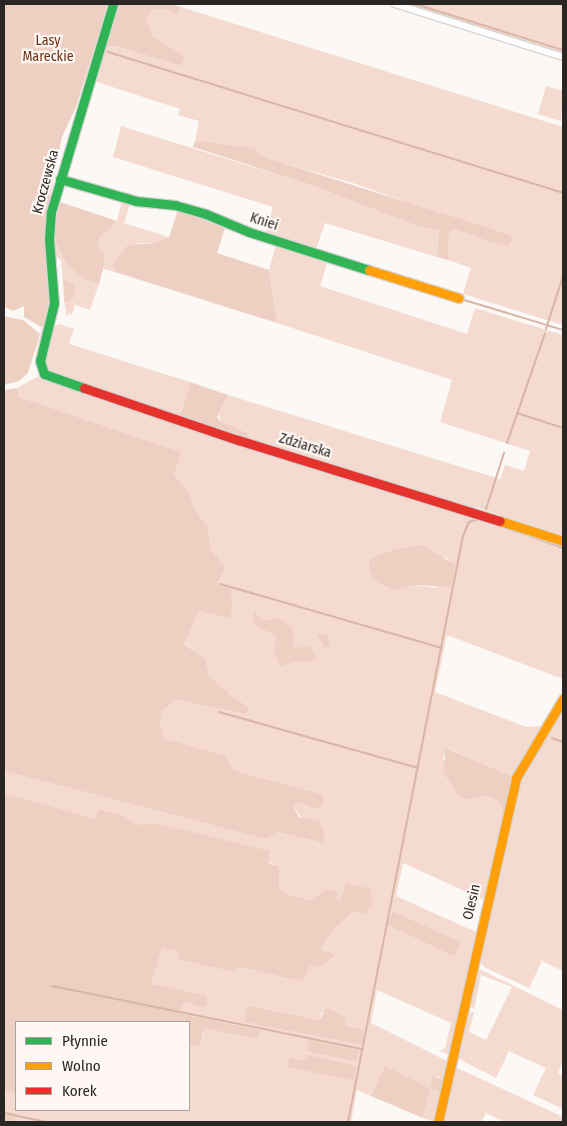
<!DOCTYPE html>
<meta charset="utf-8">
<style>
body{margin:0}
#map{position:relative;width:567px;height:1126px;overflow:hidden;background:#fcf8f6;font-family:"Fira Sans Condensed",sans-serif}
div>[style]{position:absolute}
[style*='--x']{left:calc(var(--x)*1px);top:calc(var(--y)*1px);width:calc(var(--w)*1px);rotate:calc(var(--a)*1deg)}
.green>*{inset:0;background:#f4dacf}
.forest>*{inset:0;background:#eed0c3;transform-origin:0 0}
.stream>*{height:2px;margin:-1px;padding:0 1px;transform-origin:1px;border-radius:1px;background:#d9b5a6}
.roads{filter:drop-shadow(1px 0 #d7d4d2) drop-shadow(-1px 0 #d7d4d2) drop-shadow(0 1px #d7d4d2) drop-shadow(0 -1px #d7d4d2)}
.street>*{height:6px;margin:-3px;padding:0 3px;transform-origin:3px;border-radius:3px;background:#fffefe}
.fast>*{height:9px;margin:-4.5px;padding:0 4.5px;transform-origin:4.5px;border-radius:4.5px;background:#30b455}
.slow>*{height:9px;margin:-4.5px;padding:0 4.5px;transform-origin:4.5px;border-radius:4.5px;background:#ff9f0a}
.jam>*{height:9px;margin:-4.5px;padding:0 4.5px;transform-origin:4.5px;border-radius:4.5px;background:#e5322d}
span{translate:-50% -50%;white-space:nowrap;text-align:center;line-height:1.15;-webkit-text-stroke:4.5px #fff7f3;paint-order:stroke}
.park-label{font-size:14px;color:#6e3112}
.street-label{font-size:14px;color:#292624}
.frame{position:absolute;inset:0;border:5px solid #292624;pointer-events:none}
.legend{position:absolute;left:15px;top:1021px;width:175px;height:90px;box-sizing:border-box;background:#fff7f3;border:1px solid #a9a3a0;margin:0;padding:6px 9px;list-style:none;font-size:15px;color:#292624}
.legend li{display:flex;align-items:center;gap:10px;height:25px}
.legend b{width:25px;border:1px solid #a9a3a0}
</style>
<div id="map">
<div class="green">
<div style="clip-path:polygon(405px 4px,563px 4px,563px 53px)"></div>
<div style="clip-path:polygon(181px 7px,563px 127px,563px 325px,463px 294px,471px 268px,448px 260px,449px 232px,455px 229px,469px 232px,488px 241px,510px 235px,452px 219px,356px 184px,223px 146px,195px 141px,199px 121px,178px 115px,180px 109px,94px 81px,101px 48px,116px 46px,181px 66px,153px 37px,146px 18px,153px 9px,164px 9px,178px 15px)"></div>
<div style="clip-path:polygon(546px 86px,563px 91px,561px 121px,538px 114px)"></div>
<div style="clip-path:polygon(121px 126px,311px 185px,420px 227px,439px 230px,437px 257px,325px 223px,316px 249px,266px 233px,273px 207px,113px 157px)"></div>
<div style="clip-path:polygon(122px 201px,130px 204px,124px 223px,169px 237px,155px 243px,139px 243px,112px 264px,115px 272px,104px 269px,105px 262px,99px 248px,101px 235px,117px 221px)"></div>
<div style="clip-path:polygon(60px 202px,53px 221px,56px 243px,67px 266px,86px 280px,99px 284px,90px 310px,75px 305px,72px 315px,68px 313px,67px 317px,64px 301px,68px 302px,67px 280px,63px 281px,61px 260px,53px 254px,51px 230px,55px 204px)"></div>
<div style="clip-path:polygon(44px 224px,51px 298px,38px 359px,35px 358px,49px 297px)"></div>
<div style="clip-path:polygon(276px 245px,328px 261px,320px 286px,467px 334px,475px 308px,563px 335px,563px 535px,475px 507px,464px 507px,250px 440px,248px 433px,221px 422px,218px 412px,228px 395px,500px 479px,505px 465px,524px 471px,530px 451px,440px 422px,452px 380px,277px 323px,269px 270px)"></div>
<div style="clip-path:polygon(59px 324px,74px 329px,69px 344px,190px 382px,180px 417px,49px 371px,45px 363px,54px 327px)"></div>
<div style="clip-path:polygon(evenodd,37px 377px,563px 544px,563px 679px,447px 635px,435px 692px,526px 727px,542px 726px,514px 777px,447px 748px,443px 759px,467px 800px,485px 796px,499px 801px,504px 813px,484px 900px,403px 863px,396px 896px,476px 932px,449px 1055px,440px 1051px,445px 1048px,451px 1023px,377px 990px,371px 1023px,447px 1061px,443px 1079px,437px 1076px,431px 1088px,441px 1093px,435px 1122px,423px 1118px,430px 1088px,385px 1067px,371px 1096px,357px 1090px,351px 1122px,19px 1122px,15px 1121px,15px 1113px,4px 1111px,4px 1090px,16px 1093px,16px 1110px,189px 1110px,189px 1046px,203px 1037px,205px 1029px,259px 1039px,260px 1030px,179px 1013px,185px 1002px,201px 1007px,151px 984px,162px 948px,179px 952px,177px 959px,233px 972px,240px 967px,303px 982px,310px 965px,328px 962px,335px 955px,321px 951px,332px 931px,353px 911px,344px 900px,340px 902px,322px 895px,311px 900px,286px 894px,279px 889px,279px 866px,149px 825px,139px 825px,120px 814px,99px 809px,95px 820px,4px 793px,4px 771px,266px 839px,278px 832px,322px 843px,293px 807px,298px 802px,314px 809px,322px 794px,233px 770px,226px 756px,165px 740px,160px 723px,162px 711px,176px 700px,245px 714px,209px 675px,205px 658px,184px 643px,199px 611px,231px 619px,218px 586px,226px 567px,211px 550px,208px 527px,195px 510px,189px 492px,174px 475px,182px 452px,19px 397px,17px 388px,37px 377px,446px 557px,452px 564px,435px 588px,416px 585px,395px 590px,381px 585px,446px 557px,37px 377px,393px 911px,460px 943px,390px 926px,393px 911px,37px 377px,249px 1005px,319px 1020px,322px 1012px,346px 1026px,362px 1045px,245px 1022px,249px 1005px)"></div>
<div style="clip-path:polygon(563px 706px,563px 971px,542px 961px,529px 988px,484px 967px,476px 956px,522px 772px)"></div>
<div style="clip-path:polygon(477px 968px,563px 1010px,563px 1062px,558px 1073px,563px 1076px,563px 1109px,533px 1095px,546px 1068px,509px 1051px,496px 1078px,457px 1058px,465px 1014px,474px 1012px,469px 1032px,486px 1040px,512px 987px,481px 975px,474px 1009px,469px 1005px)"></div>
<div style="clip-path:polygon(455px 1067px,563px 1117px,563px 1122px,505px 1122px,486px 1113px,481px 1122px,441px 1122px)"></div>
</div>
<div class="forest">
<div style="clip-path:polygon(4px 4px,108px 4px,76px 107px,62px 137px,45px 221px,49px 297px,43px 328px,24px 317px,24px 306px,13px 311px,5px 307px,4px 301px)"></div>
<div style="clip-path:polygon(115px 4px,170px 4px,181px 7px,178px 15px,164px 9px,153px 9px,146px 18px,153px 37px,184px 56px,181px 66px,116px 46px,101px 48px)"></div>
<div style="clip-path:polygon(195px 141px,254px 148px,261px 156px,510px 235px,513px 240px,508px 245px,488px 241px,455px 229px,449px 232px,448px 260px,437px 257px,439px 230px,420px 227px,311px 185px,193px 147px)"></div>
<div style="clip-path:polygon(60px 202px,117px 221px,100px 237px,99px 248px,104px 253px,105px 262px,99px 284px,86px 280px,67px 266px,56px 243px,53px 221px)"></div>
<div style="clip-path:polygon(178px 210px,225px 228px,217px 253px,269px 270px,277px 323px,115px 272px,112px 264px,128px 245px,155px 243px,169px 237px)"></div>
<div style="clip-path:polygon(67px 280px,74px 286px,74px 297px,68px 302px,64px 301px,63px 281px)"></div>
<div style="clip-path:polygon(4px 316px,23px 320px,40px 334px,28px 373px,19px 381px,4px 385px)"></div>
<div style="clip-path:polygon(190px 382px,228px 395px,217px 417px,221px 422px,248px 433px,250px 440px,180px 417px)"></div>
<div style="clip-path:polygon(17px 388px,19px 397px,182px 452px,174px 475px,189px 492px,195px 510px,208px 527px,211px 550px,226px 567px,218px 585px,230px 589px,232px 601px,231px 619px,199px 611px,184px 644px,205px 658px,209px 675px,231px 696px,250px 708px,245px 714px,176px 700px,162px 711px,160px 723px,165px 739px,226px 756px,233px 770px,322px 794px,324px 801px,320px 807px,314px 809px,298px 802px,293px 807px,299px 817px,319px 821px,324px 831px,323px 843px,278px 832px,266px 839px,4px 771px,4px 390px)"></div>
<div style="clip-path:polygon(422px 545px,456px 565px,452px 587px,416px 585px,395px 590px,381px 585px,369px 572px,370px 559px,395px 549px)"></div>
<div style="clip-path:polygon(254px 612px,264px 621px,278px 618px,289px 625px,294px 633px,292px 645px,295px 648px,310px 646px,317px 658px,310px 662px,298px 661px,280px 666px,274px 652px,277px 636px,254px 625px)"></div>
<div style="clip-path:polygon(316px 633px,327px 634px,330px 644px,326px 648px,323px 645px)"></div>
<div style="clip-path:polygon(446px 748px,514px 777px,504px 813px,499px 801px,485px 796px,467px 800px,459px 796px,443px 772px)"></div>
<div style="clip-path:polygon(4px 793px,95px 819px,99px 809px,120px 814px,139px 825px,154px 823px,269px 851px,269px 864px,279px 866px,279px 889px,286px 894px,311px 900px,327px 889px,337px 891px,336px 900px,340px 902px,346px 883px,371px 889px,373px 904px,365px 914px,353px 911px,332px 931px,321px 950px,336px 954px,328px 962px,316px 967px,310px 965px,303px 982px,240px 967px,233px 972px,177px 959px,179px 952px,162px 948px,151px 984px,207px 996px,206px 1005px,201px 1007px,185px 1002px,179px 1013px,260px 1030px,259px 1039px,205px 1029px,199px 1045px,189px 1046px,189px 1022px,16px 1022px,16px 1093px,4px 1090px)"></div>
<div style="left:393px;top:911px;width:75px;height:15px;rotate:25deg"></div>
<div style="clip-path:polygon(248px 1005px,319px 1020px,327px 1008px,344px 1017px,346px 1026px,364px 1030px,362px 1045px,244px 1022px)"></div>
<div style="left:309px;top:1040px;width:51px;height:11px;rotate:12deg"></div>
<div style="clip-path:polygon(308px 1055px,356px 1066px,353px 1080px,287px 1067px,290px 1058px,303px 1061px)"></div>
<div style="clip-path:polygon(385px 1066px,430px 1088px,433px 1077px,443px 1079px,441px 1093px,430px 1088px,423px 1118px,371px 1096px)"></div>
<div style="clip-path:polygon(4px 1111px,15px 1113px,15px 1121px,19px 1122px,4px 1122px)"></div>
</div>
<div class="stream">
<div style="--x:415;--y:4;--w:155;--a:17.3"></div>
<div style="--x:108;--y:52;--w:476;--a:17.2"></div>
<div style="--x:461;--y:299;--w:107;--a:16.9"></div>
<div style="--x:546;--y:329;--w:56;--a:-72.2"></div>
<div style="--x:517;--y:413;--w:48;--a:18.1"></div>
<div style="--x:507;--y:443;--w:116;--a:-70.9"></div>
<div style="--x:486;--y:509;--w:59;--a:-72.2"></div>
<div style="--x:495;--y:524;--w:72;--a:19.4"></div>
<div style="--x:220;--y:584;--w:231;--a:16.1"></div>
<div style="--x:219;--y:712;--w:207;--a:15.7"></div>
<div style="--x:552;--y:738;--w:12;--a:20"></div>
<div style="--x:52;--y:986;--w:317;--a:11.5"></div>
<div style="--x:4;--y:1113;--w:43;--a:12.1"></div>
<div style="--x:348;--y:1122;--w:597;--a:-78.9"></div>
<div style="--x:463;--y:536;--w:15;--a:-67"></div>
<div style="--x:469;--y:522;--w:9;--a:-18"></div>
</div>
<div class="roads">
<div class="street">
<div style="--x:395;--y:4;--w:176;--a:17.5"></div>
</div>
<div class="fast">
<div style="--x:60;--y:179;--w:79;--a:16.1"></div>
<div style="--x:136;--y:201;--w:39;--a:6"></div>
<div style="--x:175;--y:205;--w:32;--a:16"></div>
<div style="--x:206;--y:214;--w:47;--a:22.7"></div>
<div style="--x:249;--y:232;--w:126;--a:17.6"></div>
<div style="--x:84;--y:388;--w:42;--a:-160.7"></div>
<div style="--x:44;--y:374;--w:14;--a:-107"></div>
<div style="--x:40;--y:361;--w:60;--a:-76.4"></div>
<div style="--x:54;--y:303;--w:64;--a:-94.5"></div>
<div style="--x:49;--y:239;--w:27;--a:-86"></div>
<div style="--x:51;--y:212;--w:217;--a:-73.4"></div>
</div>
<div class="slow">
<div style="--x:369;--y:270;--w:94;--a:17.3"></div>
<div style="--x:500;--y:521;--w:66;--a:17.6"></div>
<div style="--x:438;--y:1122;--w:353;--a:-77.2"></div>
<div style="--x:516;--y:778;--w:92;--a:-59.3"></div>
</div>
<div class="jam">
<div style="--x:84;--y:388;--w:163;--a:18.7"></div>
<div style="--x:238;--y:440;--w:274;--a:17.2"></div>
</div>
</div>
<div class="park-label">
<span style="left:48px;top:49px">Lasy<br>Mareckie</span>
</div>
<div class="street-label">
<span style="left:46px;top:182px;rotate:-75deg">Kroczewska</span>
<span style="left:264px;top:222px;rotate:18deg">Kniei</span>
<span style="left:305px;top:446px;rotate:17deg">Zdziarska</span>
<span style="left:472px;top:902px;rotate:-77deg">Olesin</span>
</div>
<div class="frame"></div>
<ul class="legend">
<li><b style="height:6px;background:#30b455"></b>Płynnie</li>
<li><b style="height:6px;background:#ff9f0a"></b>Wolno</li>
<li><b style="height:6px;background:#e5322d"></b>Korek</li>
</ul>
</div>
